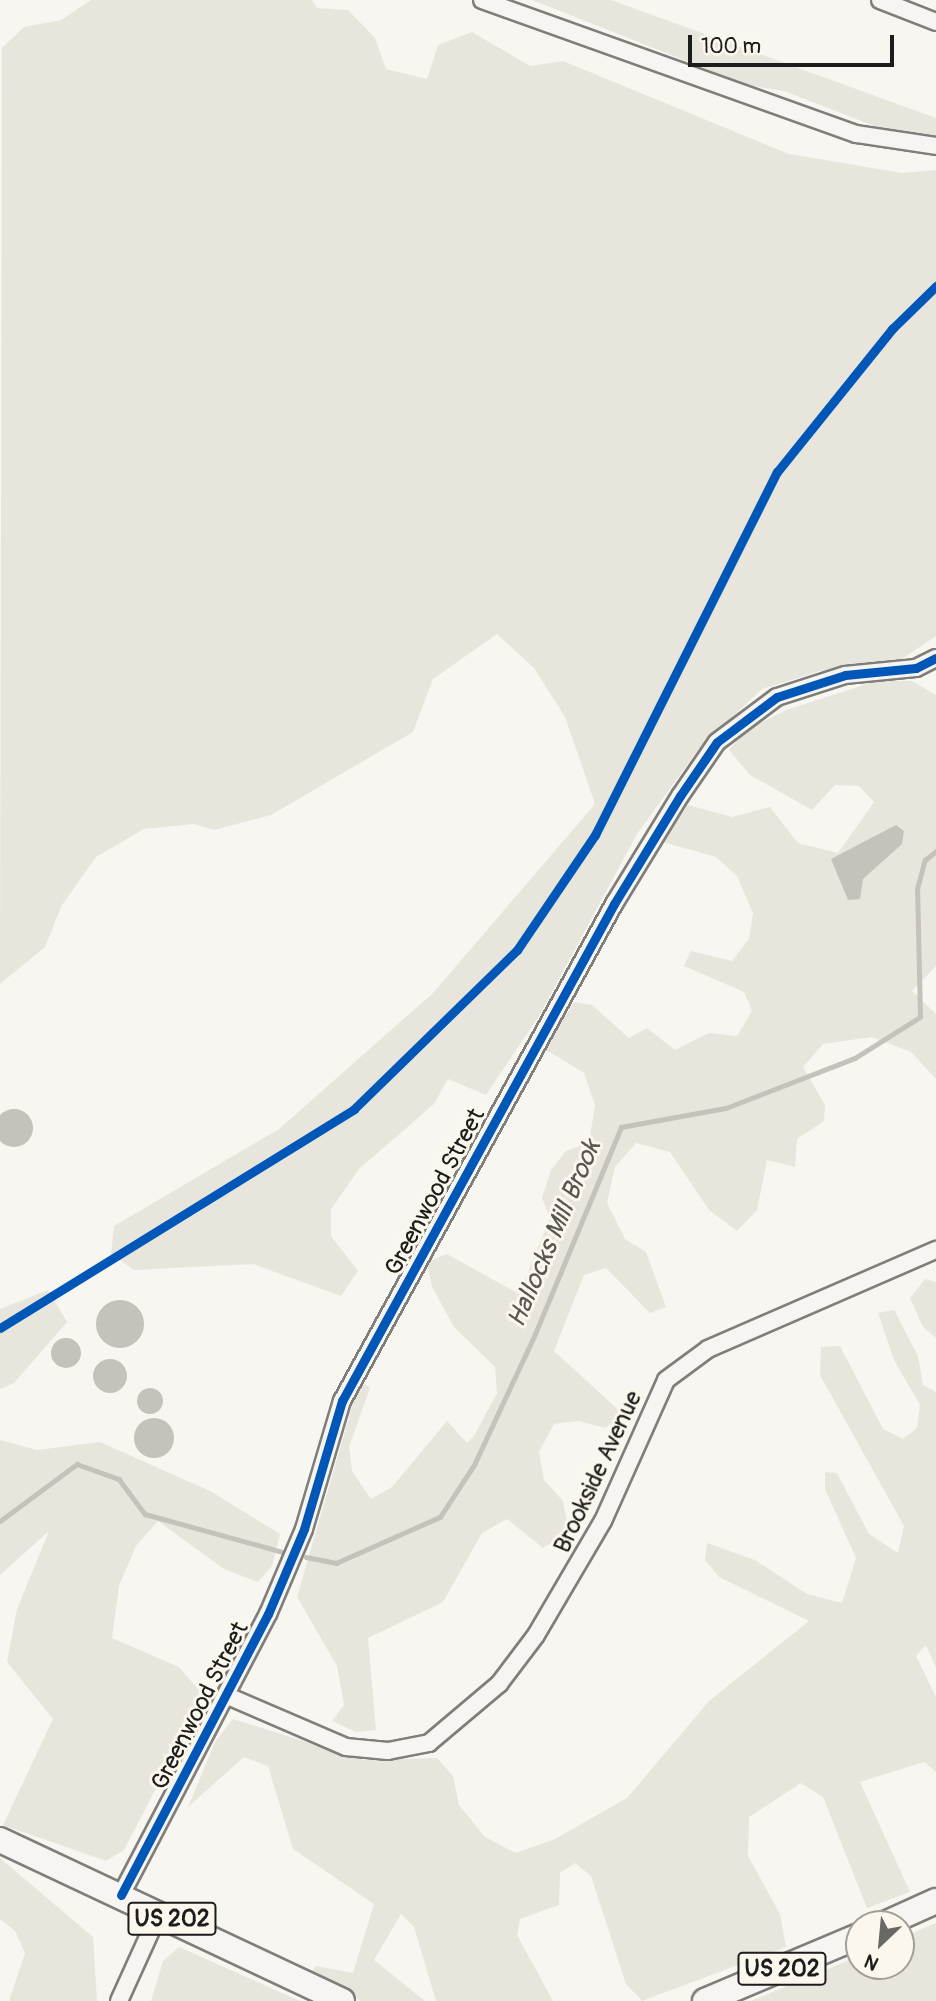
<!DOCTYPE html>
<style>
body{margin:0}
#map{position:relative;width:936px;height:2001px;overflow:hidden;background:#f8f6f0;font-family:Pangolin,sans-serif}
div>[style]{position:absolute}
[style*='--x']{left:calc(var(--x)*1px);top:calc(var(--y)*1px);width:calc(var(--w)*1px);rotate:calc(var(--a)*1deg)}
.green>*{inset:0;background:#e8e5dd}
.water>*{inset:0;background:#c5c2bc}
.round{border-radius:50%}
.stream>*{height:4.5px;margin:-2.25px;padding:0 2.25px;transform-origin:2.25px;border-radius:2.25px;background:#c5c2bc}
.roads{filter:drop-shadow(2px 0 #7f7e7b) drop-shadow(-2px 0 #7f7e7b) drop-shadow(0 2px #7f7e7b) drop-shadow(0 -2px #7f7e7b)}
.minor>*{height:16px;margin:-8px;padding:0 8px;transform-origin:8px;border-radius:8px;background:#f6f5f1}
.trunk>*{height:24px;margin:-12px;padding:0 12px;transform-origin:12px;border-radius:12px;background:#f6f5f1}
.cycleway>*{height:9px;margin:-4.5px;padding:0 4.5px;transform-origin:4.5px;border-radius:4.5px;background:#0057b8}
span{translate:-50% -50%;white-space:nowrap;text-align:center;line-height:1.15;-webkit-text-stroke:6px #fbf7ec;paint-order:stroke}
.shield-label span{padding:2px 5px;background:#fbf7ec;border:2px solid;border-radius:5px;-webkit-text-stroke-width:0}
.shield-label{font-size:23px;color:#1c1c1c;font-weight:700}
.street-label{font-size:24px;color:#1c1c1c}
.water-label{font-size:26px;color:#575653;font-style:italic}
.north{position:absolute;left:845px;top:1910px;width:70px;height:70px;box-sizing:border-box;background:#fbf7ec;border:2px solid #a29f99;border-radius:50%;rotate:206deg;font-size:19px;font-weight:700;line-height:28px;text-align:center;color:#1c1c1c}
.north::after{content:'';display:block;margin:auto;width:24px;height:32px;background:#696866;clip-path:polygon(50% 0,100% 100%,50% 72%,0 100%)}
.scale{position:absolute;left:688px;top:35px;width:206px;height:32px;box-sizing:border-box;border:4px solid #1c1c1c;border-top:0;padding-left:9px;font-size:21px;line-height:24px;white-space:nowrap;color:#1c1c1c;-webkit-text-stroke:5px #fbf7ec;paint-order:stroke}
</style>
<div id="map">
<div class="green">
<div style="clip-path:polygon(91px 0,312px 0,317px 8px,348px 10px,375px 38px,386px 69px,427px 79px,438px 45px,472px 32px,530px 66px,563px 61px,789px 154px,902px 173px,936px 170px,936px 636px,902px 659px,820px 671px,762px 689px,700px 747px,637px 834px,539px 1016px,486px 1095px,448px 1079px,434px 1104px,359px 1169px,331px 1209px,331px 1236px,358px 1271px,341px 1296px,253px 1264px,134px 1270px,111px 1254px,114px 1226px,279px 1129px,433px 993px,595px 804px,565px 717px,534px 668px,497px 634px,433px 679px,413px 732px,271px 815px,214px 830px,194px 824px,144px 829px,96px 857px,62px 905px,45px 947px,0 984px,2px 48px,24px 27px,61px 20px)"></div>
<div style="clip-path:polygon(532px 0,611px 0,936px 118px,936px 138px,882px 129px,784px 91px,747px 85px)"></div>
<div style="clip-path:polygon(876px 681px,912px 681px,936px 695px,936px 966px,912px 991px,936px 1014px,936px 1079px,911px 1052px,872px 1037px,823px 1044px,803px 1067px,825px 1105px,824px 1121px,797px 1139px,795px 1167px,767px 1160px,757px 1210px,737px 1231px,709px 1210px,670px 1152px,636px 1143px,615px 1167px,607px 1203px,625px 1239px,646px 1252px,666px 1307px,650px 1313px,606px 1268px,584px 1275px,554px 1351px,625px 1416px,605px 1428px,579px 1421px,554px 1424px,539px 1452px,544px 1480px,563px 1501px,569px 1532px,543px 1548px,507px 1519px,482px 1533px,443px 1602px,368px 1638px,376px 1730px,356px 1732px,332px 1721px,344px 1705px,337px 1666px,297px 1597px,357px 1390px,365px 1384px,370px 1388px,349px 1447px,352px 1471px,371px 1499px,392px 1487px,447px 1421px,467px 1443px,474px 1436px,497px 1393px,495px 1367px,454px 1327px,432px 1287px,427px 1262px,447px 1254px,519px 1294px,550px 1218px,542px 1198px,551px 1170px,566px 1151px,589px 1143px,595px 1105px,584px 1073px,545px 1049px,574px 1002px,592px 1005px,629px 1038px,647px 1028px,675px 1050px,709px 1033px,737px 1036px,752px 1011px,744px 992px,684px 966px,691px 951px,732px 961px,749px 939px,753px 913px,737px 876px,716px 857px,663px 842px,688px 805px,732px 817px,770px 807px,798px 843px,838px 853px,874px 802px,859px 786px,835px 785px,812px 810px,750px 775px,729px 750px,745px 731px,786px 710px)"></div>
<div style="clip-path:polygon(925px 1279px,936px 1282px,936px 1338px,923px 1327px,910px 1298px)"></div>
<div style="clip-path:polygon(48px 1290px,67px 1322px,14px 1383px,0 1389px,0 1309px)"></div>
<div style="clip-path:polygon(894px 1310px,918px 1356px,923px 1385px,936px 1392px,936px 1668px,926px 1645px,916px 1656px,936px 1697px,936px 1772px,924px 1762px,860px 1782px,910px 1892px,867px 1908px,823px 1797px,801px 1783px,749px 1817px,748px 1856px,780px 1914px,786px 1947px,642px 2001px,626px 1984px,591px 1876px,575px 1863px,560px 1873px,559px 1905px,520px 1919px,517px 1935px,553px 2001px,436px 2001px,414px 1927px,401px 1914px,374px 1960px,425px 2001px,361px 2001px,311px 1972px,316px 1966px,353px 1973px,374px 1904px,293px 1849px,268px 1766px,244px 1757px,188px 1807px,215px 1742px,233px 1719px,364px 1760px,437px 1758px,453px 1776px,459px 1805px,485px 1837px,516px 1853px,555px 1839px,627px 1798px,709px 1701px,809px 1621px,719px 1577px,705px 1560px,707px 1543px,755px 1560px,807px 1594px,842px 1603px,856px 1558px,825px 1489px,825px 1472px,837px 1473px,869px 1534px,898px 1553px,904px 1526px,820px 1375px,821px 1347px,840px 1346px,883px 1429px,903px 1439px,917px 1428px,920px 1405px,894px 1360px,878px 1313px)"></div>
<div style="clip-path:polygon(0 1440px,37px 1450px,100px 1442px,212px 1492px,280px 1534px,272px 1566px,258px 1582px,224px 1569px,158px 1521px,136px 1546px,119px 1586px,112px 1638px,179px 1667px,204px 1696px,124px 1850px,106px 1861px,3px 1825px,53px 1719px,7px 1662px,17px 1609px,49px 1531px,0 1575px)"></div>
<div style="clip-path:polygon(0 1858px,93px 1937px,97px 2001px,9px 2001px,25px 1953px,15px 1931px,0 1919px)"></div>
<div style="clip-path:polygon(936px 1923px,936px 2001px,751px 2001px,859px 1956px,859px 1966px,901px 1966px,901px 1938px)"></div>
<div style="clip-path:polygon(179px 1947px,300px 2001px,151px 2001px,163px 1961px)"></div>
</div>
<div class="water">
<div style="clip-path:polygon(896px 825px,904px 831px,902px 844px,863px 879px,860px 899px,848px 900px,831px 859px)"></div>
<div class="round" style="left:-5px;top:1109px;width:38px;height:38px"></div>
<div class="round" style="left:96px;top:1300px;width:48px;height:48px"></div>
<div class="round" style="left:51px;top:1338px;width:30px;height:30px"></div>
<div class="round" style="left:93px;top:1359px;width:34px;height:34px"></div>
<div class="round" style="left:137px;top:1388px;width:26px;height:26px"></div>
<div class="round" style="left:134px;top:1418px;width:40px;height:40px"></div>
</div>
<div class="stream">
<div style="--x:0;--y:1521;--w:96;--a:-36.5"></div>
<div style="--x:77;--y:1464;--w:45;--a:19.7"></div>
<div style="--x:119;--y:1479;--w:44;--a:53.4"></div>
<div style="--x:145;--y:1514;--w:143;--a:15.4"></div>
<div style="--x:306;--y:1557;--w:31;--a:11"></div>
<div style="--x:336;--y:1563;--w:114;--a:-23.9"></div>
<div style="--x:440;--y:1517;--w:62;--a:-56.8"></div>
<div style="--x:474;--y:1465;--w:145;--a:-65"></div>
<div style="--x:535;--y:1334;--w:224;--a:-67.4"></div>
<div style="--x:621;--y:1127;--w:107;--a:-10.3"></div>
<div style="--x:726;--y:1108;--w:138;--a:-21.2"></div>
<div style="--x:855;--y:1058;--w:77;--a:-32.2"></div>
<div style="--x:920;--y:1017;--w:128;--a:-91.3"></div>
<div style="--x:917;--y:889;--w:30;--a:-75"></div>
<div style="--x:925;--y:860;--w:14;--a:-39"></div>
</div>
<div class="roads">
<div class="minor">
<div style="--x:482;--y:0;--w:398;--a:19.7"></div>
<div style="--x:857;--y:134;--w:80;--a:8.6"></div>
<div style="--x:880;--y:0;--w:60;--a:21.4"></div>
<div style="--x:230;--y:1697;--w:126;--a:23.3"></div>
<div style="--x:346;--y:1747;--w:42;--a:5.4"></div>
<div style="--x:388;--y:1751;--w:42;--a:-11"></div>
<div style="--x:429;--y:1743;--w:92;--a:-40.1"></div>
<div style="--x:499;--y:1684;--w:61;--a:-52.9"></div>
<div style="--x:536;--y:1635;--w:132;--a:-59.6"></div>
<div style="--x:603;--y:1521;--w:154;--a:-65.9"></div>
<div style="--x:666;--y:1380;--w:52;--a:-36.4"></div>
<div style="--x:708;--y:1349;--w:249;--a:-23.5"></div>
<div style="--x:121;--y:1895;--w:317;--a:-62.4"></div>
<div style="--x:268;--y:1614;--w:92;--a:-67"></div>
<div style="--x:304;--y:1529;--w:134;--a:-73.5"></div>
<div style="--x:342;--y:1401;--w:567;--a:-61.31"></div>
<div style="--x:614;--y:904;--w:127;--a:-58.6"></div>
<div style="--x:680;--y:796;--w:65;--a:-55.6"></div>
<div style="--x:717;--y:742;--w:75;--a:-36.9"></div>
<div style="--x:777;--y:697;--w:71;--a:-17.9"></div>
<div style="--x:845;--y:675;--w:71;--a:-5.6"></div>
<div style="--x:916;--y:668;--w:22;--a:-27"></div>
<div style="--x:119;--y:2001;--w:97;--a:-65.6"></div>
</div>
<div class="trunk">
<div style="--x:0;--y:1840;--w:378;--a:25.2"></div>
<div style="--x:885;--y:1924;--w:56;--a:-24.3"></div>
<div style="--x:705;--y:2001;--w:167;--a:-22.9"></div>
</div>
</div>
<div class="cycleway">
<div style="--x:0;--y:1328;--w:416;--a:-31.7"></div>
<div style="--x:354;--y:1109;--w:228;--a:-44.3"></div>
<div style="--x:517;--y:950;--w:139;--a:-55.9"></div>
<div style="--x:595;--y:835;--w:406;--a:-63.4"></div>
<div style="--x:777;--y:472;--w:184;--a:-51.2"></div>
<div style="--x:892;--y:329;--w:62;--a:-44.3"></div>
<div style="--x:121;--y:1895;--w:317;--a:-62.4"></div>
<div style="--x:268;--y:1614;--w:92;--a:-67"></div>
<div style="--x:304;--y:1529;--w:134;--a:-73.5"></div>
<div style="--x:342;--y:1401;--w:567;--a:-61.31"></div>
<div style="--x:614;--y:904;--w:127;--a:-58.6"></div>
<div style="--x:680;--y:796;--w:65;--a:-55.6"></div>
<div style="--x:717;--y:742;--w:75;--a:-36.9"></div>
<div style="--x:777;--y:697;--w:71;--a:-17.9"></div>
<div style="--x:845;--y:675;--w:71;--a:-5.6"></div>
<div style="--x:916;--y:668;--w:22;--a:-27"></div>
</div>
<div class="shield-label">
<span style="left:172px;top:1919px">US 202</span>
<span style="left:782px;top:1969px">US 202</span>
</div>
<div class="street-label">
<span style="left:435px;top:1192px;rotate:-62deg">Greenwood Street</span>
<span style="left:598px;top:1472px;rotate:-65deg">Brookside Avenue</span>
<span style="left:200px;top:1706px;rotate:-63deg">Greenwood Street</span>
</div>
<div class="water-label">
<span style="left:555px;top:1234px;rotate:-67deg">Hallocks Mill Brook</span>
</div>
<div class="north">N</div>
<div class="scale">100 m</div>
</div>
